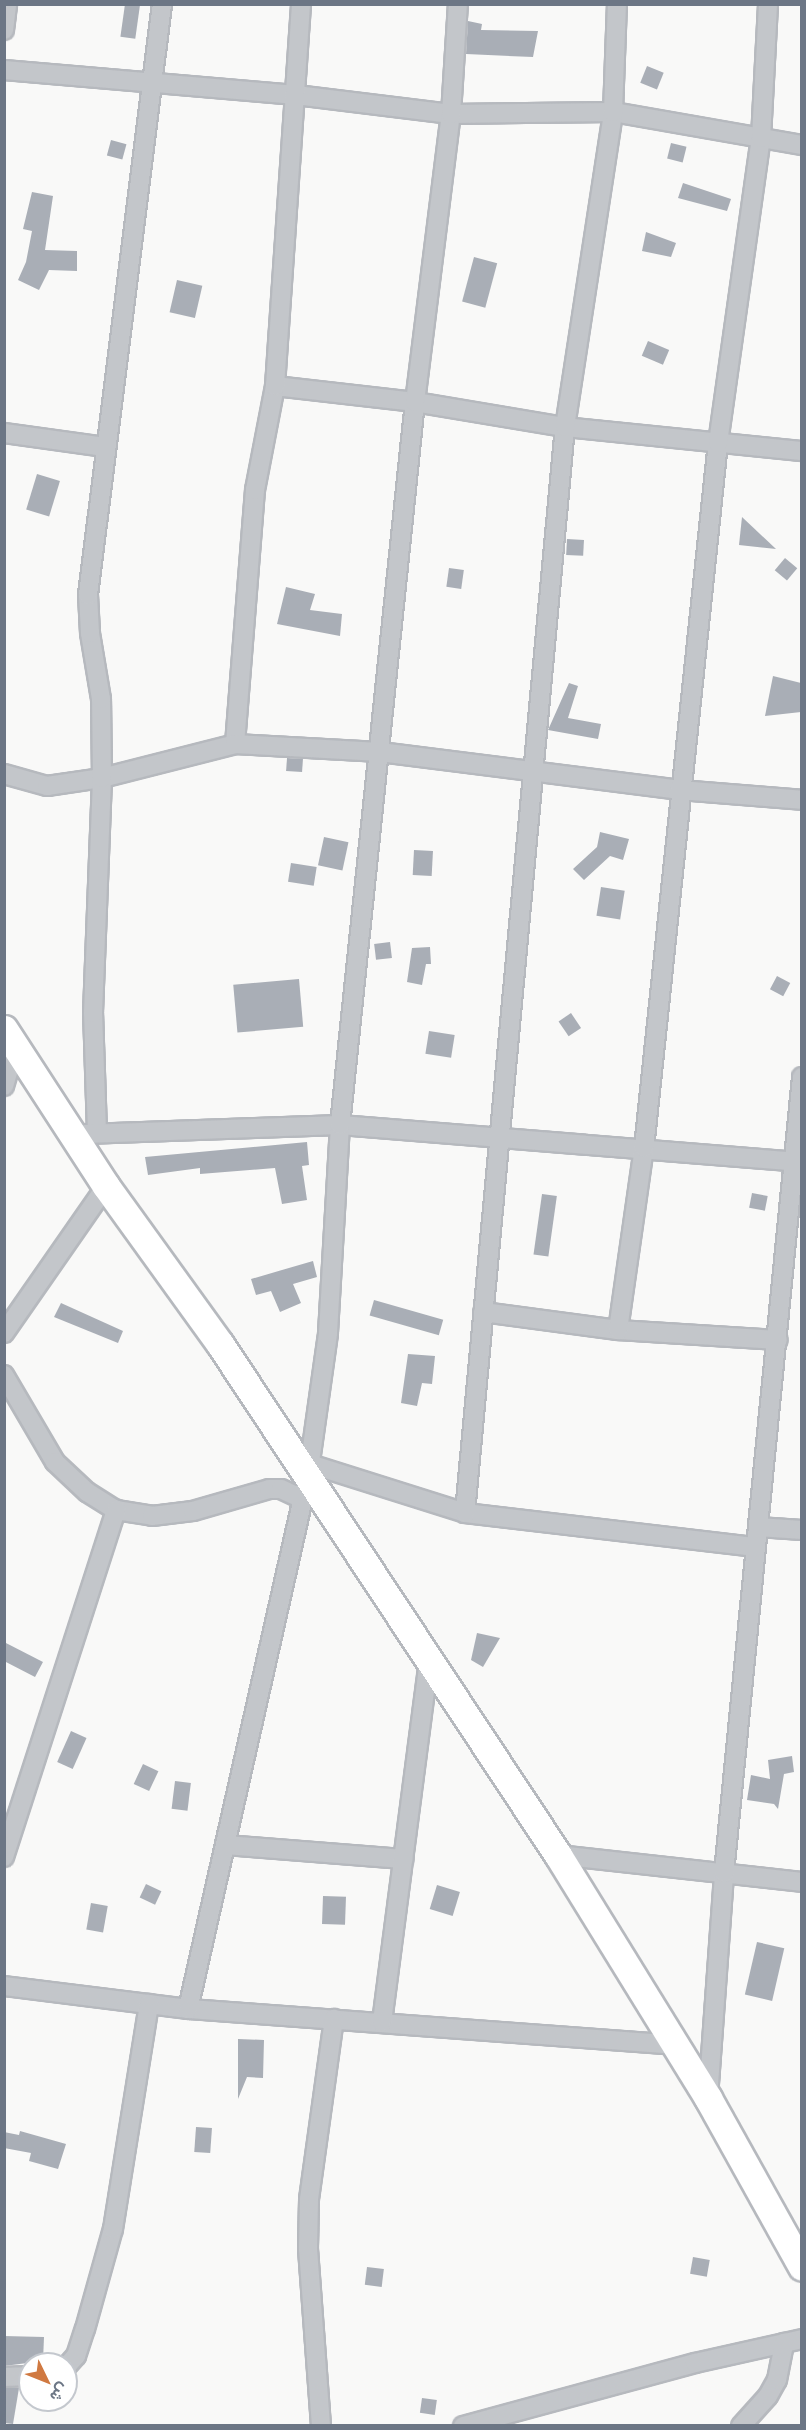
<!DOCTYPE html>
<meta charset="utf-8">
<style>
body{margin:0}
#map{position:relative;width:806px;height:2430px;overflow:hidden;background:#f9f9f8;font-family:Mulish,Vazirmatn,sans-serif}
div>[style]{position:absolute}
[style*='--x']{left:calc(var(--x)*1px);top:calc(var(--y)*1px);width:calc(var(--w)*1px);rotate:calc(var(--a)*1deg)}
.building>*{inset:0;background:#a9aeb6;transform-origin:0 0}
.roads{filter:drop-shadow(2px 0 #b6b9be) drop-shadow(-2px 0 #b6b9be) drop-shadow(0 2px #b6b9be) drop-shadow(0 -2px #b6b9be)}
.minor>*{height:18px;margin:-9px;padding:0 9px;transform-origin:9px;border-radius:9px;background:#c3c6ca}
.secondary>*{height:27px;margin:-13.5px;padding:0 13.5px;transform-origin:13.5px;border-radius:13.5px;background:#fff}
span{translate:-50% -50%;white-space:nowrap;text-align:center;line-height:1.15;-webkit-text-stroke:6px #fff;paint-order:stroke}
.frame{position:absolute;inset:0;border:6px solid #6c7685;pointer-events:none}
.north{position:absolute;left:18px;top:2352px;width:60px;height:60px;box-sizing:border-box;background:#fff;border:2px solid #c4c8ce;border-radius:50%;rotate:133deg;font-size:16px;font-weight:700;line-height:24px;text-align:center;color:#6c7685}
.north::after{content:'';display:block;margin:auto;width:21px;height:27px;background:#d07941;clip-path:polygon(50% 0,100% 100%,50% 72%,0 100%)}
</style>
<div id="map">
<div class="building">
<div style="left:125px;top:4px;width:15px;height:33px;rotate:8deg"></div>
<div style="clip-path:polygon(468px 21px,482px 24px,481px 30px,538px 31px,533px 57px,466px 54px)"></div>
<div style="left:647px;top:66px;width:18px;height:18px;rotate:22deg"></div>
<div style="left:111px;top:140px;width:16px;height:16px;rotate:15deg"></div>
<div style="left:671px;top:143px;width:16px;height:16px;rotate:14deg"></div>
<div style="clip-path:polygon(683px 183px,731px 199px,727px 211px,678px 198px)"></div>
<div style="clip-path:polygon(32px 192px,53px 196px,45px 250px,77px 251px,77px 271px,49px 270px,39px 290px,18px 280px,26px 262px,32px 231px,23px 229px)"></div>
<div style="clip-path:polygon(646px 232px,676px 243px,671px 257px,642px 251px)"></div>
<div style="left:474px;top:257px;width:24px;height:46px;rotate:15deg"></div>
<div style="left:177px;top:280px;width:26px;height:33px;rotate:13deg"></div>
<div style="left:648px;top:341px;width:23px;height:16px;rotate:23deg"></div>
<div style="left:37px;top:474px;width:24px;height:37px;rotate:17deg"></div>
<div style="clip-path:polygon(742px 517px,776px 549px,739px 545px)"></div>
<div style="left:567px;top:539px;width:17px;height:16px;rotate:3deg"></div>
<div style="left:785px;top:558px;width:16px;height:16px;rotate:40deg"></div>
<div style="left:449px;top:568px;width:15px;height:19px;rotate:8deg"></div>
<div style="clip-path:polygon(286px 587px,315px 594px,310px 610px,342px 614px,340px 636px,277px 624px)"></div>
<div style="clip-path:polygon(773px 676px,801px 683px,801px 712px,765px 716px)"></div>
<div style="clip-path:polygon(569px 683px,578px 686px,568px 718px,601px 724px,598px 739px,548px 730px)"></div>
<div style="left:287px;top:758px;width:16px;height:13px;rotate:4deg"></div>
<div style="clip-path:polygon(600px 832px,629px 839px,623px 860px,610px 856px,584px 880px,573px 869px,597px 847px)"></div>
<div style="left:324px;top:837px;width:25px;height:29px;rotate:12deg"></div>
<div style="left:414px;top:850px;width:19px;height:25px;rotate:3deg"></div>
<div style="left:291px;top:863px;width:26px;height:19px;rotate:9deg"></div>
<div style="left:601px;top:887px;width:24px;height:29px;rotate:9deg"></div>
<div style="left:390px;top:942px;width:16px;height:16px;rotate:83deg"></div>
<div style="clip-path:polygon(430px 947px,431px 964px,426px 964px,422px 985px,407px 982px,412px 948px)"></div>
<div style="left:777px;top:976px;width:15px;height:15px;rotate:28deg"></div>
<div style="left:299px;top:979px;width:48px;height:66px;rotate:85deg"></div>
<div style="left:571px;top:1013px;width:18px;height:15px;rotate:56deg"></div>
<div style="left:429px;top:1031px;width:26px;height:23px;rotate:9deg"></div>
<div style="clip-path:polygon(307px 1142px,309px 1165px,302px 1166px,307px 1200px,282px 1204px,275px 1168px,200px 1174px,200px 1168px,148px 1175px,145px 1157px)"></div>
<div style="left:752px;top:1193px;width:16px;height:15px;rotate:11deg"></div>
<div style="left:542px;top:1194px;width:15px;height:61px;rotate:8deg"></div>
<div style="clip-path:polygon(313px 1261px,317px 1277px,293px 1284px,301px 1303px,280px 1312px,271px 1291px,256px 1295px,251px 1279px)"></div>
<div style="left:374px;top:1300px;width:72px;height:16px;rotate:16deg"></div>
<div style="clip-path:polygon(61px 1303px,123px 1331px,118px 1343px,54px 1317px)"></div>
<div style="clip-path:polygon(408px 1354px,435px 1356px,432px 1384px,422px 1383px,417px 1406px,401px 1403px)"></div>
<div style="clip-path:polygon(477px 1633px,500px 1638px,483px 1667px,471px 1660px)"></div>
<div style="clip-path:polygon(4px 1642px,43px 1662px,35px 1677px,4px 1661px)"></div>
<div style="left:71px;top:1731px;width:17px;height:34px;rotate:24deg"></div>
<div style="clip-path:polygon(792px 1756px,794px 1772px,784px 1774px,778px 1809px,774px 1804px,747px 1800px,751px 1775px,770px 1779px,768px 1760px)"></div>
<div style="left:143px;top:1764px;width:17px;height:22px;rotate:25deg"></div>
<div style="left:175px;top:1781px;width:16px;height:28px;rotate:7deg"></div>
<div style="left:146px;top:1884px;width:17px;height:15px;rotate:25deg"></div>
<div style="left:437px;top:1885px;width:24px;height:25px;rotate:17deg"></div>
<div style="left:323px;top:1896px;width:23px;height:28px;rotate:2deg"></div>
<div style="left:91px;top:1903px;width:17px;height:27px;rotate:10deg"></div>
<div style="left:757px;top:1942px;width:28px;height:54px;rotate:13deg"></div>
<div style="clip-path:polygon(238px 2039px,264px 2040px,263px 2078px,247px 2077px,238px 2099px)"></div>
<div style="left:196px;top:2127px;width:16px;height:25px;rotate:4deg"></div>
<div style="clip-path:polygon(20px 2131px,66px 2144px,58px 2169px,29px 2161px,31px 2153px,4px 2148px,4px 2132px,19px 2135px)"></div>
<div style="left:693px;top:2257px;width:17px;height:17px;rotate:10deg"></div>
<div style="left:367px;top:2267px;width:17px;height:18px;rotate:7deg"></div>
<div style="clip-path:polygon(4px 2336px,44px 2337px,43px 2361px,4px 2366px)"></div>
<div style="clip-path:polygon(4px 2388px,19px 2388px,13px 2424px,4px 2423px)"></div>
<div style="left:422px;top:2398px;width:15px;height:15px;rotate:8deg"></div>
</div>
<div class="roads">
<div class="minor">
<div style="--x:4;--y:30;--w:26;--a:-83"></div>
<div style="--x:4;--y:70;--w:293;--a:4.9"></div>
<div style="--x:296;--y:95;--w:156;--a:7"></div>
<div style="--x:451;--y:114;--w:162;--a:-0.7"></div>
<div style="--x:613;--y:112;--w:192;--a:9.9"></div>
<div style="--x:275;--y:386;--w:141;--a:6.5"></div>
<div style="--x:415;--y:402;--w:152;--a:9.5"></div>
<div style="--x:565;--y:427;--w:238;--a:5.8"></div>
<div style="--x:4;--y:433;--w:102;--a:7.9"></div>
<div style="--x:235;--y:744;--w:255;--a:-85.5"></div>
<div style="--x:255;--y:490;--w:106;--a:-79.1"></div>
<div style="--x:275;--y:386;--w:383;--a:-86.1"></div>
<div style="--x:4;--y:774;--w:45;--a:15.6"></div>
<div style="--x:47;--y:786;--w:56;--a:-8.3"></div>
<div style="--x:102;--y:778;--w:137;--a:-14.3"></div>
<div style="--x:235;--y:744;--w:145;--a:3.2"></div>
<div style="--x:380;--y:752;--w:301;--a:7.2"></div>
<div style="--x:679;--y:790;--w:123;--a:4.6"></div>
<div style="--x:4;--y:1086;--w:43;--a:-73.7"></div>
<div style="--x:97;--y:1132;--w:119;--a:-91.9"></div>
<div style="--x:93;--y:1013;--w:235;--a:-87.8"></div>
<div style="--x:102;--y:778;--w:79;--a:-90.7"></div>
<div style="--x:101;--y:699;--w:67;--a:-99.5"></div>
<div style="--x:90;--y:633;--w:38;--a:-93"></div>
<div style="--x:88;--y:595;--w:596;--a:-82.86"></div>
<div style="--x:85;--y:1134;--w:255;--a:-2"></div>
<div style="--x:340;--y:1125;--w:463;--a:4.6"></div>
<div style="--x:483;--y:1312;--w:136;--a:7.6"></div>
<div style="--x:618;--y:1330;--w:160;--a:3.6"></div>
<div style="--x:618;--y:1330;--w:184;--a:-81.9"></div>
<div style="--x:644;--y:1148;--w:709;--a:-84.01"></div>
<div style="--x:718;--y:443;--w:308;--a:-82"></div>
<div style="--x:761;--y:138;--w:134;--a:-87"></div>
<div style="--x:4;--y:1333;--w:179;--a:-55.2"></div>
<div style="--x:4;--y:1375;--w:101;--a:59.6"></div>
<div style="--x:55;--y:1462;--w:44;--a:43.2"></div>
<div style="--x:87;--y:1492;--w:34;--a:32"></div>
<div style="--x:116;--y:1510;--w:36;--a:9"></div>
<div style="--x:152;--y:1516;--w:41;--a:-7"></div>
<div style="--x:193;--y:1511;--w:79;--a:-16.1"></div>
<div style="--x:269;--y:1489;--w:12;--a:0"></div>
<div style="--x:281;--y:1489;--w:23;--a:25"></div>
<div style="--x:310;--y:1464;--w:163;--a:17.5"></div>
<div style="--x:465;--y:1513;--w:293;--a:6.7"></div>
<div style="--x:465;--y:1513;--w:1091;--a:-84.74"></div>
<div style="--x:565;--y:427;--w:319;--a:-81.3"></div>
<div style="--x:613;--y:112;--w:108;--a:-87.9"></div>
<div style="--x:758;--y:1527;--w:44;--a:3.9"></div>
<div style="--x:225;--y:1845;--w:179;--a:4.5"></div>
<div style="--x:558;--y:1855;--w:245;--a:6.3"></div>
<div style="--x:4;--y:1857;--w:365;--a:-72.1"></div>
<div style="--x:4;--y:1986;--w:185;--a:7.1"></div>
<div style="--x:188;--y:2009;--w:489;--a:4.2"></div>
<div style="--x:188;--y:2009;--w:546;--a:-77.31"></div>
<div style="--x:308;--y:1476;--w:144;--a:-82"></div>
<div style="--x:328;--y:1333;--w:208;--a:-86.7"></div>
<div style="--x:340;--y:1125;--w:727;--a:-84.08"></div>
<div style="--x:415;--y:402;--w:290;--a:-82.9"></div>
<div style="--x:451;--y:114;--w:110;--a:-86.4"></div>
<div style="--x:382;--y:2022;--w:364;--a:-82.6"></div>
<div style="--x:708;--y:2098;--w:226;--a:-85.9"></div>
<div style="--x:724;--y:1873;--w:800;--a:-84.4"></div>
<div style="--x:66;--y:2367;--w:15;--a:-48"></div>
<div style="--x:76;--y:2356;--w:28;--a:-72"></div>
<div style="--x:85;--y:2329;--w:104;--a:-74.4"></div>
<div style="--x:113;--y:2229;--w:228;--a:-80.9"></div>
<div style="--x:4;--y:2377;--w:26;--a:-2"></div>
<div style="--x:321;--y:2426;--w:178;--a:-94.2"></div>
<div style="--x:308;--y:2248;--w:49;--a:-88.8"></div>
<div style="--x:309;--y:2199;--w:182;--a:-82.1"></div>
<div style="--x:463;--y:2426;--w:240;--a:-15.2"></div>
<div style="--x:695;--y:2363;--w:110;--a:-12.6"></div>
<div style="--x:741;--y:2426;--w:40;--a:-48"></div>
<div style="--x:768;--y:2396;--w:18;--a:-61"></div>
<div style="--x:777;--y:2380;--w:38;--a:-79"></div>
</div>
<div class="secondary">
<div style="--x:4;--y:1029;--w:187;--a:57"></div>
<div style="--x:106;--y:1186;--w:195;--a:54.2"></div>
<div style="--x:220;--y:1344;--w:613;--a:56.52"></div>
<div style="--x:558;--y:1855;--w:286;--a:58.3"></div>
<div style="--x:708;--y:2098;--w:193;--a:60.9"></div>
</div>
</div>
<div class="frame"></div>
<div class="north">ش</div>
</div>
